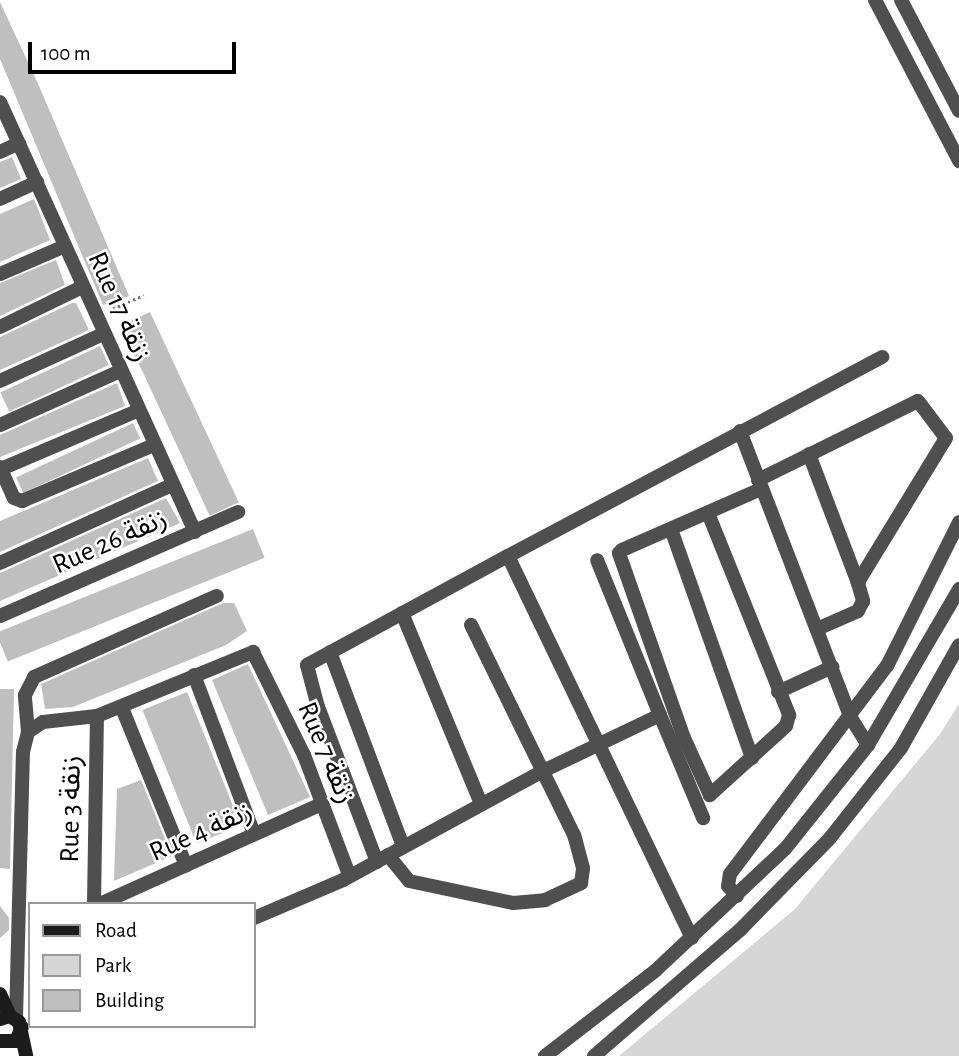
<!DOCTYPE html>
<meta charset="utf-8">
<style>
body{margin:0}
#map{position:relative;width:959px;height:1056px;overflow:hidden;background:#fff;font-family:"Alegreya Sans","Noto Sans Arabic",sans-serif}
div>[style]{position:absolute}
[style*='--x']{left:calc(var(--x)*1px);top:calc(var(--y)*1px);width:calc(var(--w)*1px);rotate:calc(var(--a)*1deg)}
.green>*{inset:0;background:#d6d6d6}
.building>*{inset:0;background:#bfbfbf;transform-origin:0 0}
.path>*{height:2.5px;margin-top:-1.25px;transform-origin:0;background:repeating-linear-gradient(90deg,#717171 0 2px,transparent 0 5.5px)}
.minor>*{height:14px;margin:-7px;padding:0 7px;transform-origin:7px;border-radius:7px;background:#4f4f4f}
.tertiary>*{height:14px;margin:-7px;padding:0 7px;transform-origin:7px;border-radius:7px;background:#4f4f4f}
.secondary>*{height:14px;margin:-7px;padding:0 7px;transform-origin:7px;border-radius:7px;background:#1c1c1c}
span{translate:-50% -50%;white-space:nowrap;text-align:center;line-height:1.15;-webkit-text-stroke:5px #fff;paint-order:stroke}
.street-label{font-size:28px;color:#000}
.legend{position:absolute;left:28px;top:902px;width:228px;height:126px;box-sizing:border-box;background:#fff;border:2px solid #999;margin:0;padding:9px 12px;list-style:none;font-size:21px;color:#000}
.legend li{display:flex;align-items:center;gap:14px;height:35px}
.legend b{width:35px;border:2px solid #999}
.scale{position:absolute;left:28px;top:42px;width:208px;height:32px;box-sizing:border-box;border:4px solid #000;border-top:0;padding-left:9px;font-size:21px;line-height:24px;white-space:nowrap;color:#000;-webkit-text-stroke:5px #fff;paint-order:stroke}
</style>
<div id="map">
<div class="green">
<div style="clip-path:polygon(959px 704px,959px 1056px,619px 1056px,795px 909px,940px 734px)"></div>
</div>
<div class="building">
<div style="clip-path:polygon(0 2px,39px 86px,129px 296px,103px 305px,0 59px)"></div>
<div style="clip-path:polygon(12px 157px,21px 179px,0 188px,0 162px)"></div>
<div style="clip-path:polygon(34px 199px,50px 240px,0 262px,0 214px)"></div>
<div style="clip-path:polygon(56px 260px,65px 285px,0 316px,0 283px)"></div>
<div style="clip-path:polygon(72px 303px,76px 303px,89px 330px,0 370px,0 337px)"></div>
<div style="left:150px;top:312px;width:210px;height:32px;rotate:65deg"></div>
<div style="left:100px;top:346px;width:21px;height:110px;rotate:65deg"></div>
<div style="clip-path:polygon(117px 383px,125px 406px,0 457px,0 435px)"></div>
<div style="left:133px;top:423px;width:17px;height:129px;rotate:65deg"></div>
<div style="clip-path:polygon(148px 458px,158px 481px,0 552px,0 521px)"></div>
<div style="clip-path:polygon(166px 498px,180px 523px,0 601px,0 573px)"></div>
<div style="left:253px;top:529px;width:31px;height:277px;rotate:68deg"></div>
<div style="clip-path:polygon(223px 603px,234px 603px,247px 631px,226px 645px,73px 707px,45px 709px,41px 684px)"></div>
<div style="clip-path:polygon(248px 664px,310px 797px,268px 815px,212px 680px)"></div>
<div style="clip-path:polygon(0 689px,14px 689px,10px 869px,0 868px)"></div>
<div style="left:187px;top:692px;width:144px;height:48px;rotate:68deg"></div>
<div style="clip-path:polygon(141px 780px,172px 856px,114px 881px,117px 789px)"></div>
<div style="clip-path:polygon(0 906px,9px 918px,9px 930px,0 938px)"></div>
</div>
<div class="path">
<div style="--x:108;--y:311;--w:39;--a:-24"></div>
</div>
<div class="minor">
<div style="--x:875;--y:0;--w:182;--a:62.4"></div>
<div style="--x:901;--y:0;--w:125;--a:62.4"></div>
<div style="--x:0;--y:102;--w:472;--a:65.6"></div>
<div style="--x:0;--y:152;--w:21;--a:-25"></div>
<div style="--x:0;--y:199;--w:41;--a:-24.7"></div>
<div style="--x:0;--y:274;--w:71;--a:-23.3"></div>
<div style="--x:0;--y:327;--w:91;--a:-26"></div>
<div style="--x:0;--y:381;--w:113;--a:-24.5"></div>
<div style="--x:0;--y:425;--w:132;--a:-24.2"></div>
<div style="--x:740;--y:431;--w:308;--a:68.9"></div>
<div style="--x:851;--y:718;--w:32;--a:58"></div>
<div style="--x:809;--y:454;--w:138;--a:69.2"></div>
<div style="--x:0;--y:467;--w:34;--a:66"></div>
<div style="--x:14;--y:498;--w:9;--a:21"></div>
<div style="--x:22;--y:501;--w:143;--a:-23"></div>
<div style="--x:1;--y:469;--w:148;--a:-23.1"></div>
<div style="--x:758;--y:480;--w:178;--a:-26.3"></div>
<div style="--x:918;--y:401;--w:46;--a:52.9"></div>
<div style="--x:946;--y:438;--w:163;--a:121.4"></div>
<div style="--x:861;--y:577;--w:7;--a:117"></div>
<div style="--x:858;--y:583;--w:19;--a:74"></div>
<div style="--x:863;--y:601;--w:11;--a:117"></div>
<div style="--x:858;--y:611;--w:45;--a:156.3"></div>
<div style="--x:708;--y:513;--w:218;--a:68.1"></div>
<div style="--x:789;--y:715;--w:11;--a:105"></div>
<div style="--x:786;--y:726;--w:103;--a:137.8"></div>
<div style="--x:710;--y:795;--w:63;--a:-114.5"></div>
<div style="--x:684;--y:738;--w:196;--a:-109.4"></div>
<div style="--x:619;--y:553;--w:4;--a:-45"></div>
<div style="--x:622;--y:550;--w:152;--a:-23.7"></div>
<div style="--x:671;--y:529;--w:243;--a:70.5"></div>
<div style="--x:508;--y:556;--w:424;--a:-28"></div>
<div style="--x:0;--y:563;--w:189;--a:-24.4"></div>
<div style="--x:402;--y:613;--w:207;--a:67.5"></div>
<div style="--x:0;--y:616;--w:260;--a:-23.6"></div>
<div style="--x:330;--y:652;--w:207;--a:69.4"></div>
<div style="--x:194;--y:675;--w:170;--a:69.3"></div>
<div style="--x:778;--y:692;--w:60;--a:-24.8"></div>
<div style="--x:122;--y:708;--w:170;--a:67.9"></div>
<div style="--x:660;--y:715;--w:112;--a:67.3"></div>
<div style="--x:28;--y:732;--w:37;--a:-95"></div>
<div style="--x:25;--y:695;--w:20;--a:-63"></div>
<div style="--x:34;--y:677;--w:200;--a:-23.9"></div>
<div style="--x:388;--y:855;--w:33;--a:51"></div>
<div style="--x:409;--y:881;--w:106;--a:11.9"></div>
<div style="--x:513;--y:903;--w:32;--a:-5"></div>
<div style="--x:545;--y:900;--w:40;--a:-25"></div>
<div style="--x:581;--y:883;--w:15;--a:-82"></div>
<div style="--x:583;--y:868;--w:34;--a:-105"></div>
<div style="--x:574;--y:835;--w:234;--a:-116.1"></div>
<div style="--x:377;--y:862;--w:166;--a:-110.8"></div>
<div style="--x:318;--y:707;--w:43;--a:-104.7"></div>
<div style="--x:307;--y:665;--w:229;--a:-28.5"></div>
<div style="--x:508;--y:556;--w:424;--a:64.3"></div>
<div style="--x:737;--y:896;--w:13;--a:-132"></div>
<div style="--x:728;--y:886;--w:12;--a:-81"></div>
<div style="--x:730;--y:874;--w:261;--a:-53"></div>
<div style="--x:887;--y:666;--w:161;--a:-63.4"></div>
<div style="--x:94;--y:904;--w:188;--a:-89.1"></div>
<div style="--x:100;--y:904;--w:243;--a:-24.3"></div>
<div style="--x:254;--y:918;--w:97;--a:-23.1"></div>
<div style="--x:343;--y:880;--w:226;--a:-28.6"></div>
<div style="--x:541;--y:772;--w:132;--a:-25.6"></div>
<div style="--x:660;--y:715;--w:167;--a:-112.1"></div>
<div style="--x:16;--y:1018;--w:266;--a:-88.5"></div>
<div style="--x:23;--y:752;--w:21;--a:-76"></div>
<div style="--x:28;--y:732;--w:18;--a:-34"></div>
<div style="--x:43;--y:722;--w:54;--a:-6.3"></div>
<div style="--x:97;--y:716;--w:169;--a:-22.3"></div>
<div style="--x:253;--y:652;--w:115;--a:63.7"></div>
<div style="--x:304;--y:755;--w:128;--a:69.4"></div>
</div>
<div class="tertiary">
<div style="--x:545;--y:1056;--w:139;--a:-37.7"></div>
<div style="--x:655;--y:971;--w:178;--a:-43.2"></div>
<div style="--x:785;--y:849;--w:133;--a:-51.4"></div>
<div style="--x:868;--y:745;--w:181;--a:-59.7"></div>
<div style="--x:594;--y:1056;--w:193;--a:-40.8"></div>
<div style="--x:740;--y:930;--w:129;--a:-45.6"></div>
<div style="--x:830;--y:838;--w:115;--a:-51.7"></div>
<div style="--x:901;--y:748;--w:118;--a:-60.6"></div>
</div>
<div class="secondary">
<div style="--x:0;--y:994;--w:24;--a:66"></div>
<div style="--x:0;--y:1019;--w:10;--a:-17"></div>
<div style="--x:10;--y:1016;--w:11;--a:34"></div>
<div style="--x:19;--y:1022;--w:35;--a:78"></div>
<div style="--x:0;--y:1041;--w:16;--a:0"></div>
<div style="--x:16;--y:1041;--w:15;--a:-67"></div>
</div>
<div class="street-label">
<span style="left:119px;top:307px;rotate:66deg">Rue 17 زنقة</span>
<span style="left:110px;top:542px;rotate:-24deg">Rue 26 زنقة</span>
<span style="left:326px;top:753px;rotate:67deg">Rue 7 زنقة</span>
<span style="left:71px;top:809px;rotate:-89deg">Rue 3 زنقة</span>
<span style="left:201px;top:832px;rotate:-24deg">Rue 4 زنقة</span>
</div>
<ul class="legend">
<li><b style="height:9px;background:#1c1c1c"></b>Road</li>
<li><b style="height:19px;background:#d6d6d6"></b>Park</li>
<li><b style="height:19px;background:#bfbfbf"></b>Building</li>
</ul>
<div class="scale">100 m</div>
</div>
